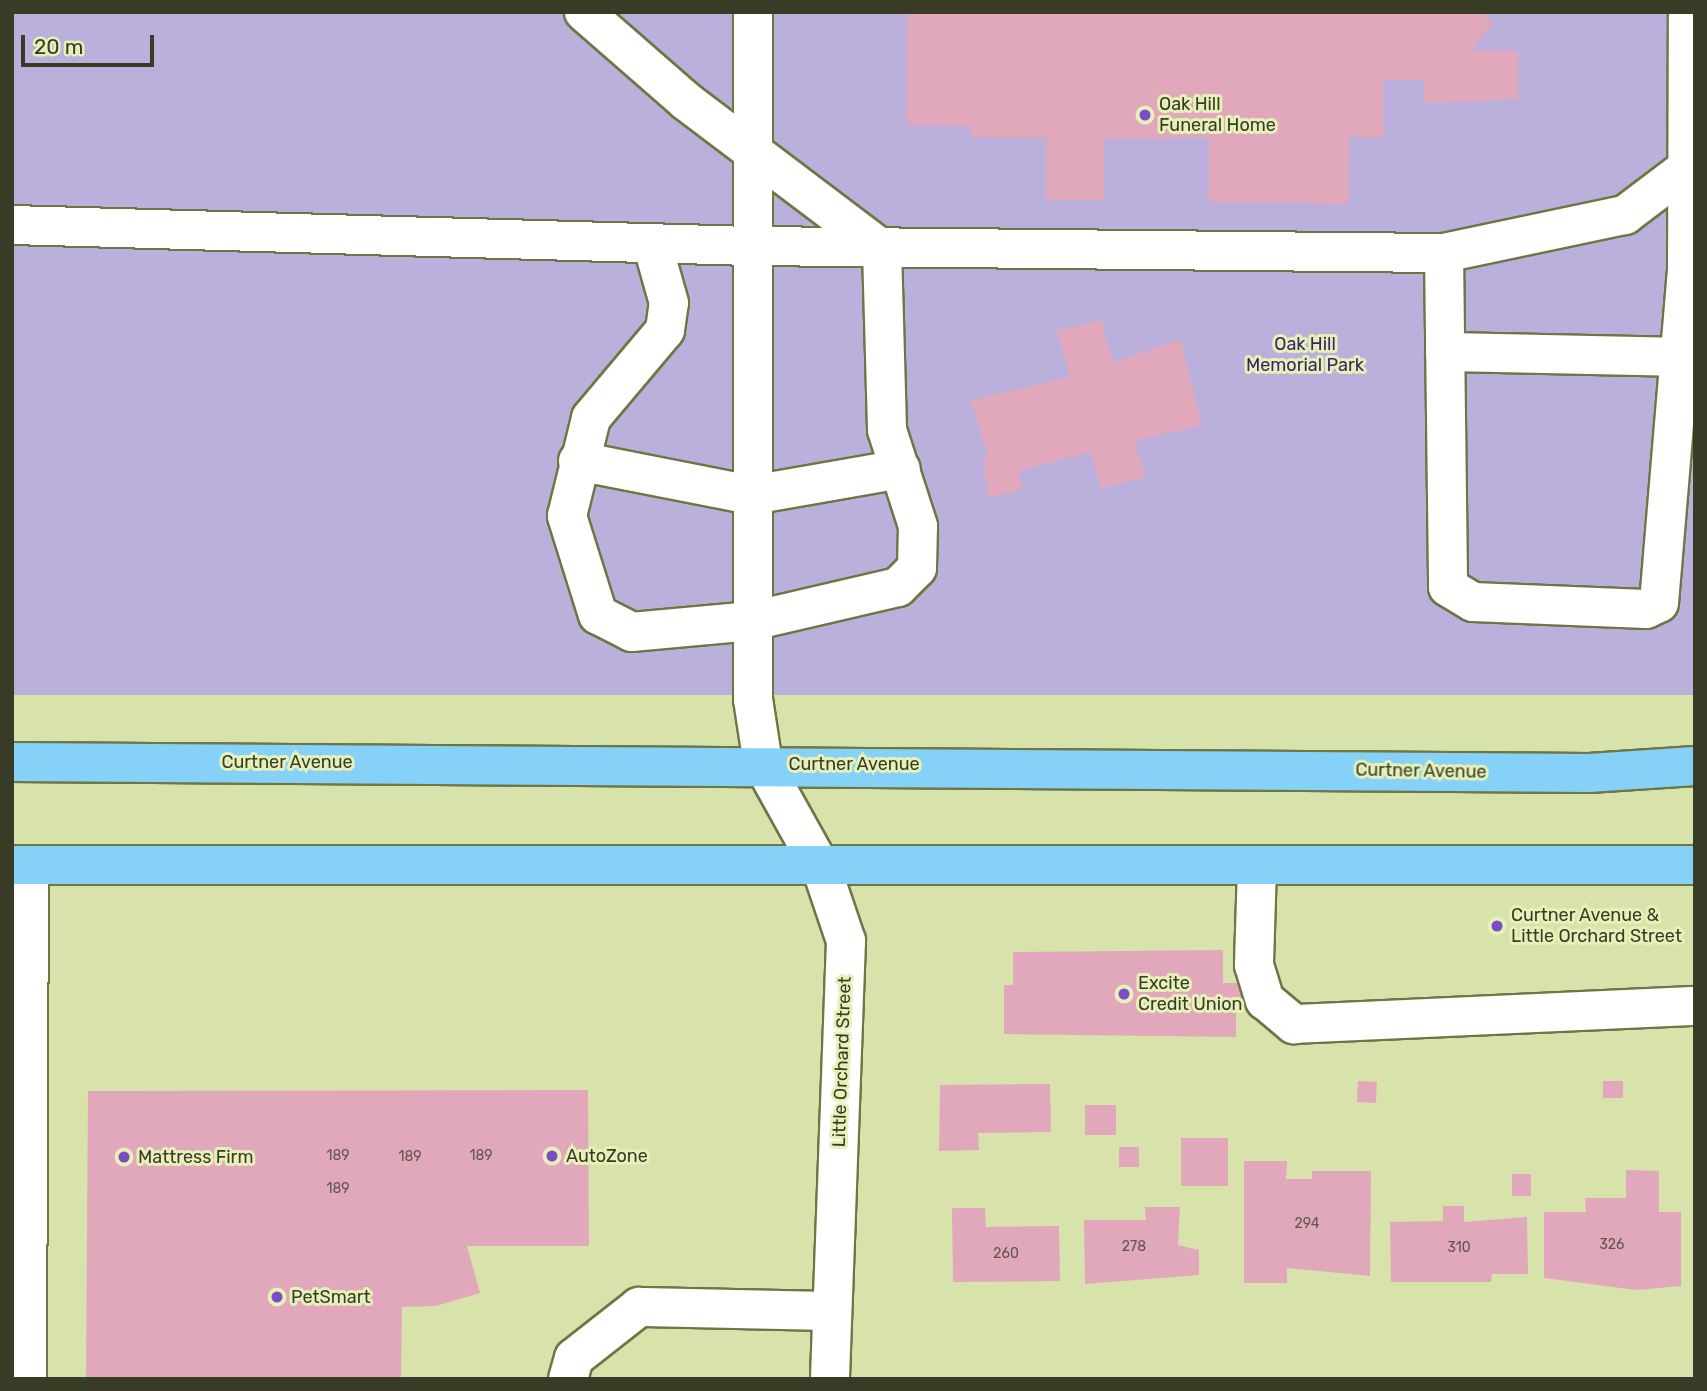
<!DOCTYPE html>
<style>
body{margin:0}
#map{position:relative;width:1707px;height:1391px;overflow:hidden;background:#d8e3ac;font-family:Rubik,sans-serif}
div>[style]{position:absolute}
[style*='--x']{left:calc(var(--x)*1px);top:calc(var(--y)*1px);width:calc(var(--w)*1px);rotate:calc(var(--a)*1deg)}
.green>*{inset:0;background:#bbb0db;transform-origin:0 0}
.building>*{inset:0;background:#e1a7bb;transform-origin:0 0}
.roads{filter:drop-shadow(2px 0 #6e7644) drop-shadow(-2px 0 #6e7644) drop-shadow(0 2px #6e7644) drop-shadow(0 -2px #6e7644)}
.minor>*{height:38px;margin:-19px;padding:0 19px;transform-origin:19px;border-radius:19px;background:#fff}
.major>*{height:38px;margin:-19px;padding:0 19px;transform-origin:19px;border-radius:19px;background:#85d1f8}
.dots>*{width:19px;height:19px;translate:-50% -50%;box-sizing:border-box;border:4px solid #e6f0b9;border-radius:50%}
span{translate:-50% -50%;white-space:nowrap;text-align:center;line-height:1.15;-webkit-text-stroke:6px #e6f0b9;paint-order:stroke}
.number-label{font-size:14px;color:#62574b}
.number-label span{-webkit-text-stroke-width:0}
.poi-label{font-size:18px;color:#383c26}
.left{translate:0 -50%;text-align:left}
.park-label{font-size:18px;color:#3c2367}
.street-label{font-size:18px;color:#383c26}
.frame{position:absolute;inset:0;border:14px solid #383c26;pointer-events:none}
.scale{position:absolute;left:21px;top:35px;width:133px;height:32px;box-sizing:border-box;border:4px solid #383c26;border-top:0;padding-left:9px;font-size:21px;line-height:24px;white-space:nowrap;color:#383c26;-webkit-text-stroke:5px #e6f0b9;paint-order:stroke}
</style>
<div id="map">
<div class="green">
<div style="left:12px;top:12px;width:1683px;height:683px"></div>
</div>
<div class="building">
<div style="clip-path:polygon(907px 12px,1483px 12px,1493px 22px,1471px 51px,1518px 51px,1518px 99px,1424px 103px,1424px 80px,1383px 80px,1383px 138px,1349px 137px,1349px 204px,1209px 202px,1209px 138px,1104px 139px,1104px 200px,1046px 200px,1046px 138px,970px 137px,970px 126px,907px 125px)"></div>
<div style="clip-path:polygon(1101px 320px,1113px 363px,1180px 339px,1202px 425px,1135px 441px,1145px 477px,1101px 488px,1091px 452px,1018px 471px,1023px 489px,989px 498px,983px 458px,988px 457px,971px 400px,1070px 377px,1057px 331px)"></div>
<div style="clip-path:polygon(1223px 950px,1223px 983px,1244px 983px,1244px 1004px,1236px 1003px,1236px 1037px,1004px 1034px,1004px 985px,1013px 985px,1013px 952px)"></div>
<div style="left:1358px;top:1081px;width:19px;height:21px;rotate:3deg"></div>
<div style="left:1603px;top:1081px;width:20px;height:17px"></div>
<div style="clip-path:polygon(1050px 1084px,1051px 1132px,978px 1133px,979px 1150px,939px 1151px,940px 1085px)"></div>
<div style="clip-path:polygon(588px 1090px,589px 1246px,467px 1246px,480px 1293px,436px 1306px,402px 1307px,401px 1379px,86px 1379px,88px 1091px)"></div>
<div style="left:1085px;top:1105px;width:31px;height:30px"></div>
<div style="left:1181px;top:1138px;width:47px;height:48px"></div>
<div style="left:1119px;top:1147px;width:20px;height:20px"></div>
<div style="clip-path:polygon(1244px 1161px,1287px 1161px,1286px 1179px,1312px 1179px,1312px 1171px,1371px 1171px,1370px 1276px,1287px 1268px,1287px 1283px,1244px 1283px)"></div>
<div style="clip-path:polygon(1626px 1170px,1659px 1171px,1659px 1212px,1681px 1212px,1681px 1286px,1636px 1290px,1544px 1278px,1544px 1212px,1586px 1212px,1585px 1198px,1626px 1198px)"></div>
<div style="left:1512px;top:1174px;width:19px;height:22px"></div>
<div style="clip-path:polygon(1443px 1206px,1464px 1206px,1464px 1222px,1527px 1217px,1528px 1274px,1492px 1274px,1491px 1282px,1391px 1282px,1390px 1222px,1443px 1221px)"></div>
<div style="clip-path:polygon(1145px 1207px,1180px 1207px,1178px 1245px,1199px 1250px,1199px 1275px,1085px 1284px,1084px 1220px,1146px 1220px)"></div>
<div style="clip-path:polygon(952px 1208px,985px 1208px,986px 1227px,1059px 1226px,1060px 1281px,953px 1282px)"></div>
</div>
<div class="roads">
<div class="minor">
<div style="--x:584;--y:12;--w:135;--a:41.1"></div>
<div style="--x:686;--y:101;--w:246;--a:37.1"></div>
<div style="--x:882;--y:249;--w:181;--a:88.4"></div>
<div style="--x:887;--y:430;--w:101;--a:72.1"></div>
<div style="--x:918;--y:526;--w:42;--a:91.4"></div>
<div style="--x:917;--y:568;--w:27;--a:135"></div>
<div style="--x:898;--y:587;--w:150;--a:166.9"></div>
<div style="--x:752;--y:621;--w:121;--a:174.8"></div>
<div style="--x:632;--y:632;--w:38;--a:-153"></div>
<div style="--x:598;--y:615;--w:104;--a:-107.4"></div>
<div style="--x:567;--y:516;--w:101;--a:-76.2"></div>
<div style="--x:591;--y:418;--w:115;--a:-49.9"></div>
<div style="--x:665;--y:330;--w:27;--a:-82"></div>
<div style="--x:669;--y:303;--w:62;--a:-105.8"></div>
<div style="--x:753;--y:12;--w:687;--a:90"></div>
<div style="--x:753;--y:699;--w:66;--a:81.3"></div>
<div style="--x:763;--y:764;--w:121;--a:60.9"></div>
<div style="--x:822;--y:870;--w:75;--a:71.3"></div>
<div style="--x:846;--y:941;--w:438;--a:92.1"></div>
<div style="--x:12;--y:225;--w:738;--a:1.63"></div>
<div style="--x:750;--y:246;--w:694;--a:0.58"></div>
<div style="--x:1444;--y:253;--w:185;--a:-11.9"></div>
<div style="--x:1625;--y:215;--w:88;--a:-37.1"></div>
<div style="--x:1444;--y:253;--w:334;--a:89.3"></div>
<div style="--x:1448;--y:587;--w:29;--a:31"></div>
<div style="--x:1473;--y:602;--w:173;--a:2.3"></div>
<div style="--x:1646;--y:609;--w:14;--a:-25"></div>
<div style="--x:1659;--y:603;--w:331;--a:-85.2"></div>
<div style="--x:1687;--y:273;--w:261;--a:-89.8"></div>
<div style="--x:1445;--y:352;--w:233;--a:1.2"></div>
<div style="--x:578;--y:461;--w:177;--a:11.1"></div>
<div style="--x:752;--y:495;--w:151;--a:-9.9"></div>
<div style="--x:1257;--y:867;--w:98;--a:91.8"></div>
<div style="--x:1254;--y:965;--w:37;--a:73"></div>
<div style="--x:1265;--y:1000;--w:38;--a:40"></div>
<div style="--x:1294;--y:1024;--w:401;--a:-2.6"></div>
<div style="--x:27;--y:1379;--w:513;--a:-89.78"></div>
<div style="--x:568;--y:1379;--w:22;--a:-74"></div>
<div style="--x:574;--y:1358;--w:83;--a:-38.1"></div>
<div style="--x:639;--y:1307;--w:193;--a:1.2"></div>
</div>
<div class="major">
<div style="--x:12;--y:762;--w:1577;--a:0.4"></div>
<div style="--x:1589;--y:773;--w:106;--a:-3.8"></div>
<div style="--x:12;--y:865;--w:1683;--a:0"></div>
</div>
</div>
<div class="dots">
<div style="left:1145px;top:115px;background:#794dc5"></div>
<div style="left:1497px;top:926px;background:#794dc5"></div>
<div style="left:1124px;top:994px;background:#794dc5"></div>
<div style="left:552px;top:1156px;background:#794dc5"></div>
<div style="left:124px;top:1157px;background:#794dc5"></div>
<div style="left:277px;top:1297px;background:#794dc5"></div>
</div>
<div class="number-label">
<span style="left:338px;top:1156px">189</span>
<span style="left:481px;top:1156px">189</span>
<span style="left:410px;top:1157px">189</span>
<span style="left:338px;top:1189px">189</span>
<span style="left:1307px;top:1224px">294</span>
<span style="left:1612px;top:1245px">326</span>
<span style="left:1134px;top:1247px">278</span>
<span style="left:1459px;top:1248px">310</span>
<span style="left:1006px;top:1254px">260</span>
</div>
<div class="poi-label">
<span class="left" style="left:1159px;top:115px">Oak Hill<br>Funeral Home</span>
<span class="left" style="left:1511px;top:926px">Curtner Avenue &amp;<br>Little Orchard Street</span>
<span class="left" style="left:1138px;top:994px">Excite<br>Credit Union</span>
<span class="left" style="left:566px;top:1156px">AutoZone</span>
<span class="left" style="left:138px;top:1157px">Mattress Firm</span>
<span class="left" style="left:291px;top:1297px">PetSmart</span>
</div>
<div class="park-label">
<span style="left:1305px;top:355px">Oak Hill<br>Memorial Park</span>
</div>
<div class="street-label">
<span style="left:287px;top:762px">Curtner Avenue</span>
<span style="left:854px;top:764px">Curtner Avenue</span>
<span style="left:1421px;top:771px;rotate:1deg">Curtner Avenue</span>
<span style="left:842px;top:1062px;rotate:-88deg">Little Orchard Street</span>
</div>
<div class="frame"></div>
<div class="scale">20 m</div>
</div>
